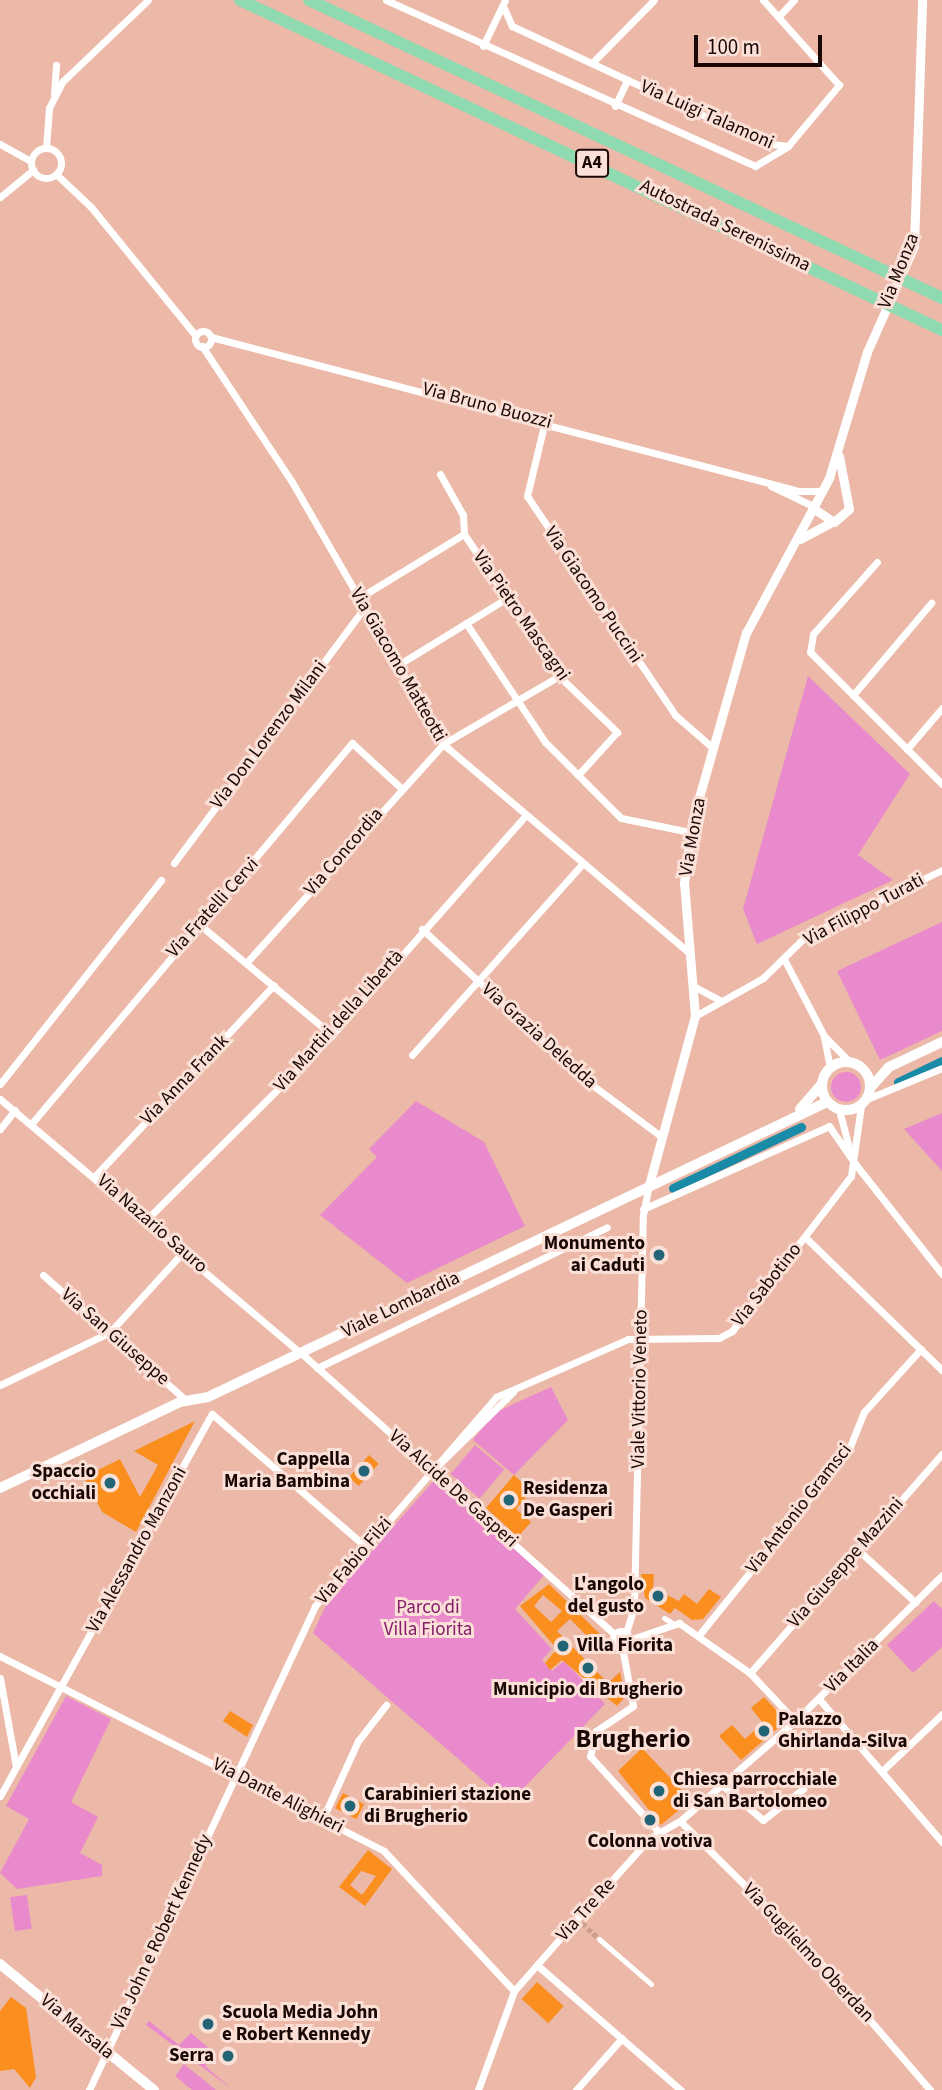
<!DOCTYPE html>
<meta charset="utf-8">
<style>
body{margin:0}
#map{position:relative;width:942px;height:2090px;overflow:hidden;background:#ecb8a7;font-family:"Source Sans 3",sans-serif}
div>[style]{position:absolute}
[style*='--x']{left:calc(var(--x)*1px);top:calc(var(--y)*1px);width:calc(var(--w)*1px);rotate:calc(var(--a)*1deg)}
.green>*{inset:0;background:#e98acc;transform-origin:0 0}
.round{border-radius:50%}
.canal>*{height:9px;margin:-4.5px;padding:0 4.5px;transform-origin:4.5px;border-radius:4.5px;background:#1a8ba7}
.building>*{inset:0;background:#fa8f1f;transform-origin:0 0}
.pedestrian-tunnel>*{height:5px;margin-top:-2.5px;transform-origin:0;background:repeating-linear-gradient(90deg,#cc9e8f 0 5px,transparent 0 7.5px)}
.pedestrian>*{height:5px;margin:-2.5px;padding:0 2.5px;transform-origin:2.5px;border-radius:2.5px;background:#fff}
.minor>*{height:7px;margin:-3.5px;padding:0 3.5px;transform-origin:3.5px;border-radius:3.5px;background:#fff}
.minor>.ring{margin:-3.5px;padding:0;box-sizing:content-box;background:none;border:7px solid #fff;border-radius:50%}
.tertiary>*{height:9px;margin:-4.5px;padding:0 4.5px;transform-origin:4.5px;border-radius:4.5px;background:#fff}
.secondary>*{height:10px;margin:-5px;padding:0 5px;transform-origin:5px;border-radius:5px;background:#fff}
.secondary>.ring{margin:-5px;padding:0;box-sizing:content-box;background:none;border:10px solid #fff;border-radius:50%}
.motorway>*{height:12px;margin:-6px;padding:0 6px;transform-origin:6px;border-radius:6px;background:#90dab1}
.dots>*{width:19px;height:19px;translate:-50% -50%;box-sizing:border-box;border:4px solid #fbe0d7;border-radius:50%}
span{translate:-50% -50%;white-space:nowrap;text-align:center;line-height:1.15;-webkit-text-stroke:6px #fbe0d7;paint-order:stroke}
.shield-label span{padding:2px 5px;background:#fbe0d7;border:2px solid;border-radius:5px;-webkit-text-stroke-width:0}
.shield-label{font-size:18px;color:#190804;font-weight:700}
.street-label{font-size:19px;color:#190804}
.poi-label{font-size:19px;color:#190804;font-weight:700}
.right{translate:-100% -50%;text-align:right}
.left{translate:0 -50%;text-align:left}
.park-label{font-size:19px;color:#841e6c}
.district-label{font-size:26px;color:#190804;font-weight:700}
.scale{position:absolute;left:694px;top:35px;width:128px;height:32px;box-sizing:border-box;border:4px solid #190804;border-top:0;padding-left:9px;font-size:21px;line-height:24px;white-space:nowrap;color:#190804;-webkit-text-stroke:5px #fbe0d7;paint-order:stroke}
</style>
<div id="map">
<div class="green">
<div style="clip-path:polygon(808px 676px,910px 774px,858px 855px,893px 880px,757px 944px,743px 909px)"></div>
<div style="clip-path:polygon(942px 922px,942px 1031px,880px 1060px,837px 971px)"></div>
<div class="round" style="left:831px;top:1072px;width:30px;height:30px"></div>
<div style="clip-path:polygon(416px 1101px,484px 1142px,525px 1226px,407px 1283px,320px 1215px,377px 1157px,369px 1149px)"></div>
<div style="clip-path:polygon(942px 1113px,942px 1171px,904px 1129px)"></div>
<div style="clip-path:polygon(551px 1387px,568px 1420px,514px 1475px,473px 1440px,494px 1413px)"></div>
<div style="left:475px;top:1445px;width:38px;height:38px;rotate:40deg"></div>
<div style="clip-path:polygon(436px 1478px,544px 1575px,515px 1609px,552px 1649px,542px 1660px,552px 1671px,564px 1661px,605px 1704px,509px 1803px,313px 1633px,328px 1601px)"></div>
<div style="clip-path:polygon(934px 1601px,942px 1609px,942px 1647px,913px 1673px,887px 1645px)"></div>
<div style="clip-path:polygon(66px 1696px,111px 1719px,71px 1802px,98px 1817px,80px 1853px,102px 1865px,102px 1876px,17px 1889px,0 1873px,29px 1819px,6px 1806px)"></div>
<div style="left:27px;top:1895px;width:34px;height:17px;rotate:82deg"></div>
<div style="clip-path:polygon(149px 2021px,179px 2045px,191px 2033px,215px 2053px,205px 2066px,233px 2090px,146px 2025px)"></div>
<div style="clip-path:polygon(184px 2064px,216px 2090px,192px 2090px,175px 2076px)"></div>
</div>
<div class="canal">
<div style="--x:898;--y:1082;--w:49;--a:-25.5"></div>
<div style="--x:673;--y:1188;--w:142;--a:-25.5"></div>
</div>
<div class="building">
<div style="clip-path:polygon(195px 1421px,136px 1532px,102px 1512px,84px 1477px,120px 1459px,140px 1497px,158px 1465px,134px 1451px)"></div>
<div style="left:369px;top:1455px;width:13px;height:30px;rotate:42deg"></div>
<div style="clip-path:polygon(514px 1475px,531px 1491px,516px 1509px,531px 1522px,518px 1537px,486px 1508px)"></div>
<div style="clip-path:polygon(641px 1574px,654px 1574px,653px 1588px,679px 1601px,684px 1594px,697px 1604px,709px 1589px,721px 1597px,703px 1619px,692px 1620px,675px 1608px,670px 1614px,645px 1598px)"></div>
<div style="clip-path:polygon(evenodd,549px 1584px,602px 1636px,594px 1643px,570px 1619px,557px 1631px,608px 1683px,620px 1672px,625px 1697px,617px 1706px,562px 1660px,550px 1670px,545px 1663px,557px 1649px,520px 1606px,549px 1584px,543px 1595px,562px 1611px,551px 1622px,534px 1606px,543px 1595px)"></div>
<div style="clip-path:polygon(764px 1697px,786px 1721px,741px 1760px,719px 1736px,732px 1725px,745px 1739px,763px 1723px,751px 1708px)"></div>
<div style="clip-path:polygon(230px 1711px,253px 1725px,247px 1737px,223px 1721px)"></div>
<div style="clip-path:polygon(642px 1748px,691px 1800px,661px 1825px,618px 1771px)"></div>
<div style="left:343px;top:1793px;width:24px;height:17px;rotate:28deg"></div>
<div style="clip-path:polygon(evenodd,368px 1850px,392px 1869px,365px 1906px,339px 1887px,368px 1850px,361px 1871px,376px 1876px,362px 1895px,350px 1885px,361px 1871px)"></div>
<div style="left:537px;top:1982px;width:36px;height:23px;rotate:42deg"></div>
<div style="clip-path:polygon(11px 1997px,26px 2008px,36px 2077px,30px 2088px,14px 2069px,0 2071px,0 2011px)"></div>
</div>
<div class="pedestrian-tunnel">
<div style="--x:582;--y:1923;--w:23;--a:43"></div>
</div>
<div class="pedestrian">
<div style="--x:664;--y:1618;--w:8;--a:30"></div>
<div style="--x:599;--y:1939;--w:69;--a:40.9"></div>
</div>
<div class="minor">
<div style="--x:386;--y:0;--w:405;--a:24.2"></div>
<div style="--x:755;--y:166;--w:39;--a:-31"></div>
<div style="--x:788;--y:146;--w:80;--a:-50.1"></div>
<div style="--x:839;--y:85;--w:114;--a:-131.8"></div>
<div style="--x:503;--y:6;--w:22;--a:66"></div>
<div style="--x:512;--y:26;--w:277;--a:25"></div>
<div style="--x:763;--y:143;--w:23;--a:7"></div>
<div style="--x:779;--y:16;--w:22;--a:-47"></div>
<div style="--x:483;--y:46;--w:51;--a:-64.4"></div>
<div style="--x:592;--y:63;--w:88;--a:-45.5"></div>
<div style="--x:54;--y:94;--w:29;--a:-86"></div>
<div style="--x:615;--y:106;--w:29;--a:-65"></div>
<div style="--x:0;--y:144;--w:35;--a:29"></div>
<div style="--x:46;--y:148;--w:40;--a:-85.7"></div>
<div style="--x:49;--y:108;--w:30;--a:-63"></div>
<div style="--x:63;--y:81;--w:117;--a:-43.6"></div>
<div class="ring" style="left:31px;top:148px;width:23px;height:23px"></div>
<div style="--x:56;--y:174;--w:48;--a:43.3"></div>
<div style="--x:91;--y:207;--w:166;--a:50.9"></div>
<div style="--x:0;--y:197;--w:43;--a:-39.3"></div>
<div class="ring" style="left:195px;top:331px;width:9px;height:9px"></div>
<div style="--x:211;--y:337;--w:608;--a:14.68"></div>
<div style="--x:799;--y:491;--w:20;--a:0"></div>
<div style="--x:202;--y:346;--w:163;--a:56.5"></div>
<div style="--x:292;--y:482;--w:302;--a:60"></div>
<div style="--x:443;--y:744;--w:325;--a:40.3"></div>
<div style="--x:545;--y:421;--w:77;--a:103.5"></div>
<div style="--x:527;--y:496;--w:264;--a:55.9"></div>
<div style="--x:675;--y:715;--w:50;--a:41"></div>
<div style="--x:440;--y:474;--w:47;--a:60.7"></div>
<div style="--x:463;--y:515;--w:19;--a:87"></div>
<div style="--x:464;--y:534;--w:171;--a:56.2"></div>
<div style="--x:559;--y:676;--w:81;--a:44"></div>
<div style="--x:617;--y:732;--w:58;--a:132.2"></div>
<div style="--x:771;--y:486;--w:47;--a:25.5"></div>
<div style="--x:877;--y:562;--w:96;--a:131.6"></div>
<div style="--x:813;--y:634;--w:18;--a:99"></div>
<div style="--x:810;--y:652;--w:187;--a:45"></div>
<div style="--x:359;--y:598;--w:123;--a:-31.4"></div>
<div style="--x:466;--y:623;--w:143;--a:56.4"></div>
<div style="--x:545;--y:742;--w:107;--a:45"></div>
<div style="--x:621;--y:818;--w:70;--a:11.5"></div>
<div style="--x:398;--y:665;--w:128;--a:-31.6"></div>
<div style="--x:853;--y:695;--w:121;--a:-49.7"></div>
<div style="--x:907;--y:749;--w:54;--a:-49.5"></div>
<div style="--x:174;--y:863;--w:318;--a:-53.3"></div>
<div style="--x:200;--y:925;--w:172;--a:39.8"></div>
<div style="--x:422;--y:929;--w:219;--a:42.8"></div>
<div style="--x:583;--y:1078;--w:99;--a:36.8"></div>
<div style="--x:784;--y:959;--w:87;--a:62.5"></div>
<div style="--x:824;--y:1036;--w:37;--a:45"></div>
<div style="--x:247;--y:962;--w:293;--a:-48"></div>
<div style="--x:443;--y:744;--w:134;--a:-30.4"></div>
<div style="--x:695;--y:987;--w:27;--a:28"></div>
<div style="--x:695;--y:1016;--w:78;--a:-29.2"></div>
<div style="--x:763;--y:978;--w:60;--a:-44.3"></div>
<div style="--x:806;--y:936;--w:151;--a:-25.9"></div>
<div style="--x:824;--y:1037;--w:32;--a:79"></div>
<div style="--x:412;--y:1055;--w:254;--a:-48.3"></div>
<div style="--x:0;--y:1084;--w:260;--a:-51.7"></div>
<div style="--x:0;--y:1099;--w:394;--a:40.2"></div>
<div style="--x:301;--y:1353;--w:421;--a:41.9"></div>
<div style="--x:867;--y:1099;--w:81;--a:-22.5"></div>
<div style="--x:839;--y:1110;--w:42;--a:75"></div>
<div style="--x:32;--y:1123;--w:497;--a:-49.9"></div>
<div style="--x:352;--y:743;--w:67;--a:42.6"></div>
<div style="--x:0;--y:1129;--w:24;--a:-52"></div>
<div style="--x:856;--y:1165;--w:139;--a:51.7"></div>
<div style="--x:96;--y:1175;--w:260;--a:-46.9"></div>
<div style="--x:643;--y:1209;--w:204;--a:-24"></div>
<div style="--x:829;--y:1126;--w:47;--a:55.3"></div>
<div style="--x:147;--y:1219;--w:261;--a:-44.8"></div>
<div style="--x:332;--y:1035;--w:290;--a:-48.6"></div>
<div style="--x:805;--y:1237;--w:191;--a:44.2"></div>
<div style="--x:43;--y:1275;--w:190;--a:41.2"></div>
<div style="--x:317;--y:1368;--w:322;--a:-25.9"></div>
<div style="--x:0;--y:1385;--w:122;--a:-25.7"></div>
<div style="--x:110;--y:1332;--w:110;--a:-47.6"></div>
<div style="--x:432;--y:1471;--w:98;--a:-49.1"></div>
<div style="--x:496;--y:1397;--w:144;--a:-23.7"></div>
<div style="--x:628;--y:1339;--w:91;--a:-0.6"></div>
<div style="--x:719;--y:1338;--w:15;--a:-28"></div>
<div style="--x:732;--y:1331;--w:195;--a:-52.5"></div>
<div style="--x:851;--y:1176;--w:71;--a:-81.9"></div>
<div style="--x:857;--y:1549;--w:79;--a:42.4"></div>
<div class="ring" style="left:613px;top:1631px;width:9px;height:9px"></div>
<div style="--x:626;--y:1633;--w:28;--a:-73"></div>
<div style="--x:634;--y:1606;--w:391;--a:-88.7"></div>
<div style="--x:643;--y:1215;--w:31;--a:-79"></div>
<div style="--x:699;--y:1635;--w:239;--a:-51.1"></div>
<div style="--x:849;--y:1449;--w:40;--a:-68"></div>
<div style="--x:864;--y:1412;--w:85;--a:-47.9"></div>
<div style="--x:629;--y:1640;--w:53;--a:-18.8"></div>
<div style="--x:679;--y:1623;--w:87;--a:35.2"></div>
<div style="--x:750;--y:1673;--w:66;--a:46.8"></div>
<div style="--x:622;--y:1647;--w:60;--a:79.4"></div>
<div style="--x:633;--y:1706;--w:45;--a:146"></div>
<div style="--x:596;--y:1731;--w:26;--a:103"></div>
<div style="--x:590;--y:1756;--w:103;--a:47.8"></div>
<div style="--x:0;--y:1656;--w:431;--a:26.9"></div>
<div style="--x:384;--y:1851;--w:191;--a:47.1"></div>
<div style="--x:750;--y:1673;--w:291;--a:-48.8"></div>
<div style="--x:0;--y:1678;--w:90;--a:79.8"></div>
<div style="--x:819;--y:1699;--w:189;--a:49.3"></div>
<div style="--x:882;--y:1771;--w:83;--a:-43.5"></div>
<div style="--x:722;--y:1785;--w:54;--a:40.5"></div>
<div style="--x:763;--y:1820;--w:51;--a:-37.8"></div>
<div style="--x:0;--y:1796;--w:437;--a:-61"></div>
<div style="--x:212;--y:1414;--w:202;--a:40.8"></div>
<div style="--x:323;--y:1818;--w:85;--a:-65.6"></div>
<div style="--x:358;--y:1741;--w:46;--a:-52.1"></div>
<div style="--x:680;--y:1821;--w:176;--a:44.8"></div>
<div style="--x:805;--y:1945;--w:191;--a:49.2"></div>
<div style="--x:537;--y:1965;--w:191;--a:41"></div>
<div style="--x:89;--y:2090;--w:534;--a:-64.97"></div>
<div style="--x:315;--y:1606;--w:179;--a:-49.1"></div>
<div style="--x:432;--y:1471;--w:113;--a:-44.3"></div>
<div style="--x:478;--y:2090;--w:105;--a:-70"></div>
<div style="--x:514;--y:1991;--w:96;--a:-48.8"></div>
<div style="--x:577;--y:1919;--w:109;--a:-48"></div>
<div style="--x:650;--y:1838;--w:34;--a:-30"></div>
<div style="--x:680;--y:1821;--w:152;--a:-41"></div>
<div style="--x:795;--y:1721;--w:207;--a:-44.8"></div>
<div style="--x:576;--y:2090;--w:69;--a:-48.5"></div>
</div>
<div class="tertiary">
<div style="--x:813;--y:508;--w:25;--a:34"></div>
<div style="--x:834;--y:522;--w:20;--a:-41"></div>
<div style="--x:849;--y:509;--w:54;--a:-100.7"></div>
<div style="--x:800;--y:539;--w:34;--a:-28"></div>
<div style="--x:649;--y:1185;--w:175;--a:-74.8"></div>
<div style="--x:695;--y:1016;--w:133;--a:-94.7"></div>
<div style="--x:684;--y:883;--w:62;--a:-82.5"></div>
<div style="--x:692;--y:822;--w:197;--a:-74.1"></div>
<div style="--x:746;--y:633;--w:176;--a:-61.8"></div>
<div style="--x:829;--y:478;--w:132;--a:-73.2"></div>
<div style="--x:867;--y:352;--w:116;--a:-66.1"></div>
<div style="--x:914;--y:246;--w:246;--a:-88.1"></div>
</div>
<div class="secondary">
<div class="ring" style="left:822px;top:1062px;width:38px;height:38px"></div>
<div style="--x:871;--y:1087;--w:27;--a:-48"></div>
<div style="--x:889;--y:1067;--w:59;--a:-25.3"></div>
<div style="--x:800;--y:1109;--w:33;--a:-49"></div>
<div style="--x:0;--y:1488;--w:199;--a:-25.5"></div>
<div style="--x:180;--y:1402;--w:28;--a:-10"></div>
<div style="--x:208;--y:1397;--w:686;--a:-25.48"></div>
<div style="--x:0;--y:1964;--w:199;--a:39.3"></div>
</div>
<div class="motorway">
<div style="--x:240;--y:0;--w:776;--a:25.18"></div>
<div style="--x:309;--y:0;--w:700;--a:25.21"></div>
</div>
<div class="dots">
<div style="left:659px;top:1255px;background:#226577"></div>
<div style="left:364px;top:1471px;background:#226577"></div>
<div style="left:110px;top:1483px;background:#226577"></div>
<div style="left:509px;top:1500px;background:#226577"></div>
<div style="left:658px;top:1596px;background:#226577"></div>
<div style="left:563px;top:1646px;background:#226577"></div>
<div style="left:588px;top:1668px;background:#226577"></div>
<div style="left:764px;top:1731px;background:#226577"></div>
<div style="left:659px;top:1791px;background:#226577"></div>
<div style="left:350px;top:1806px;background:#226577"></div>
<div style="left:650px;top:1820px;background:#226577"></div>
<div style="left:208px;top:2024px;background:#226577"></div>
<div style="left:228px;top:2056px;background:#226577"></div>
</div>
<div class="shield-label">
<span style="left:592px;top:163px">A4</span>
</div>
<div class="street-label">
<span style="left:707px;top:115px;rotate:24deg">Via Luigi Talamoni</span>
<span style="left:725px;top:226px;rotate:26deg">Autostrada Serenissima</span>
<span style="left:899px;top:271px;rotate:-68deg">Via Monza</span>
<span style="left:487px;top:406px;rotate:15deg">Via Bruno Buozzi</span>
<span style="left:593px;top:595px;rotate:56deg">Via Giacomo Puccini</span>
<span style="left:521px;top:616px;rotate:55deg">Via Pietro Mascagni</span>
<span style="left:398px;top:665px;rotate:60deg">Via Giacomo Matteotti</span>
<span style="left:269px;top:735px;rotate:-53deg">Via Don Lorenzo Milani</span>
<span style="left:693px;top:837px;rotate:-80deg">Via Monza</span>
<span style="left:344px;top:852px;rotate:-49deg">Via Concordia</span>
<span style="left:213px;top:908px;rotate:-48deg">Via Fratelli Cervi</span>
<span style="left:864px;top:910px;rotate:-28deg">Via Filippo Turati</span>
<span style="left:339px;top:1021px;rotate:-48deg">Via Martiri della Libertà</span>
<span style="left:539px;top:1036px;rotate:42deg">Via Grazia Deledda</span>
<span style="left:185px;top:1080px;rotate:-46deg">Via Anna Frank</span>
<span style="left:152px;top:1224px;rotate:41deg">Via Nazario Sauro</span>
<span style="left:767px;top:1285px;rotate:-52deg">Via Sabotino</span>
<span style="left:401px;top:1305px;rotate:-26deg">Viale Lombardia</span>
<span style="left:115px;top:1337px;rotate:41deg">Via San Giuseppe</span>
<span style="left:640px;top:1389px;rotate:-89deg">Viale Vittorio Veneto</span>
<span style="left:453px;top:1489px;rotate:42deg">Via Alcide De Gasperi</span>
<span style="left:799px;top:1509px;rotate:-52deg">Via Antonio Gramsci</span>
<span style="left:137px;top:1550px;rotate:-61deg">Via Alessandro Manzoni</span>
<span style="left:354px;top:1561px;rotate:-50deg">Via Fabio Filzi</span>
<span style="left:846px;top:1563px;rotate:-49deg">Via Giuseppe Mazzini</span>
<span style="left:852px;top:1666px;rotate:-45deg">Via Italia</span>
<span style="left:278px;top:1796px;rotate:27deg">Via Dante Alighieri</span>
<span style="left:586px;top:1910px;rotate:-48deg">Via Tre Re</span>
<span style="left:162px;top:1932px;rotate:-65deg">Via John e Robert Kennedy</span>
<span style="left:808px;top:1953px;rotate:47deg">Via Guglielmo Oberdan</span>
<span style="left:77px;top:2027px;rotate:40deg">Via Marsala</span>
</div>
<div class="poi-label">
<span class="right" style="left:645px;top:1255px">Monumento<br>ai Caduti</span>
<span class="right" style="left:350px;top:1471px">Cappella<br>Maria Bambina</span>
<span class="right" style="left:96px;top:1483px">Spaccio<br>occhiali</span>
<span class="left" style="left:523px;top:1500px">Residenza<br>De Gasperi</span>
<span class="right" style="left:644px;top:1596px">L'angolo<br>del gusto</span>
<span class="left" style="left:577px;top:1646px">Villa Fiorita</span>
<span style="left:588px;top:1690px">Municipio di Brugherio</span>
<span class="left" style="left:778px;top:1731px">Palazzo<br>Ghirlanda-Silva</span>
<span class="left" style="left:673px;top:1791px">Chiesa parrocchiale<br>di San Bartolomeo</span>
<span class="left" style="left:364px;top:1806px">Carabinieri stazione<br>di Brugherio</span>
<span style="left:650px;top:1842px">Colonna votiva</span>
<span class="left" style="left:222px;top:2024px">Scuola Media John<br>e Robert Kennedy</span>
<span class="right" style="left:214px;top:2056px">Serra</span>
</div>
<div class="park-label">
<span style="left:428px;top:1619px">Parco di<br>Villa Fiorita</span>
</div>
<div class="district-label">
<span style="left:633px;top:1739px">Brugherio</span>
</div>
<div class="scale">100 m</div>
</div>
